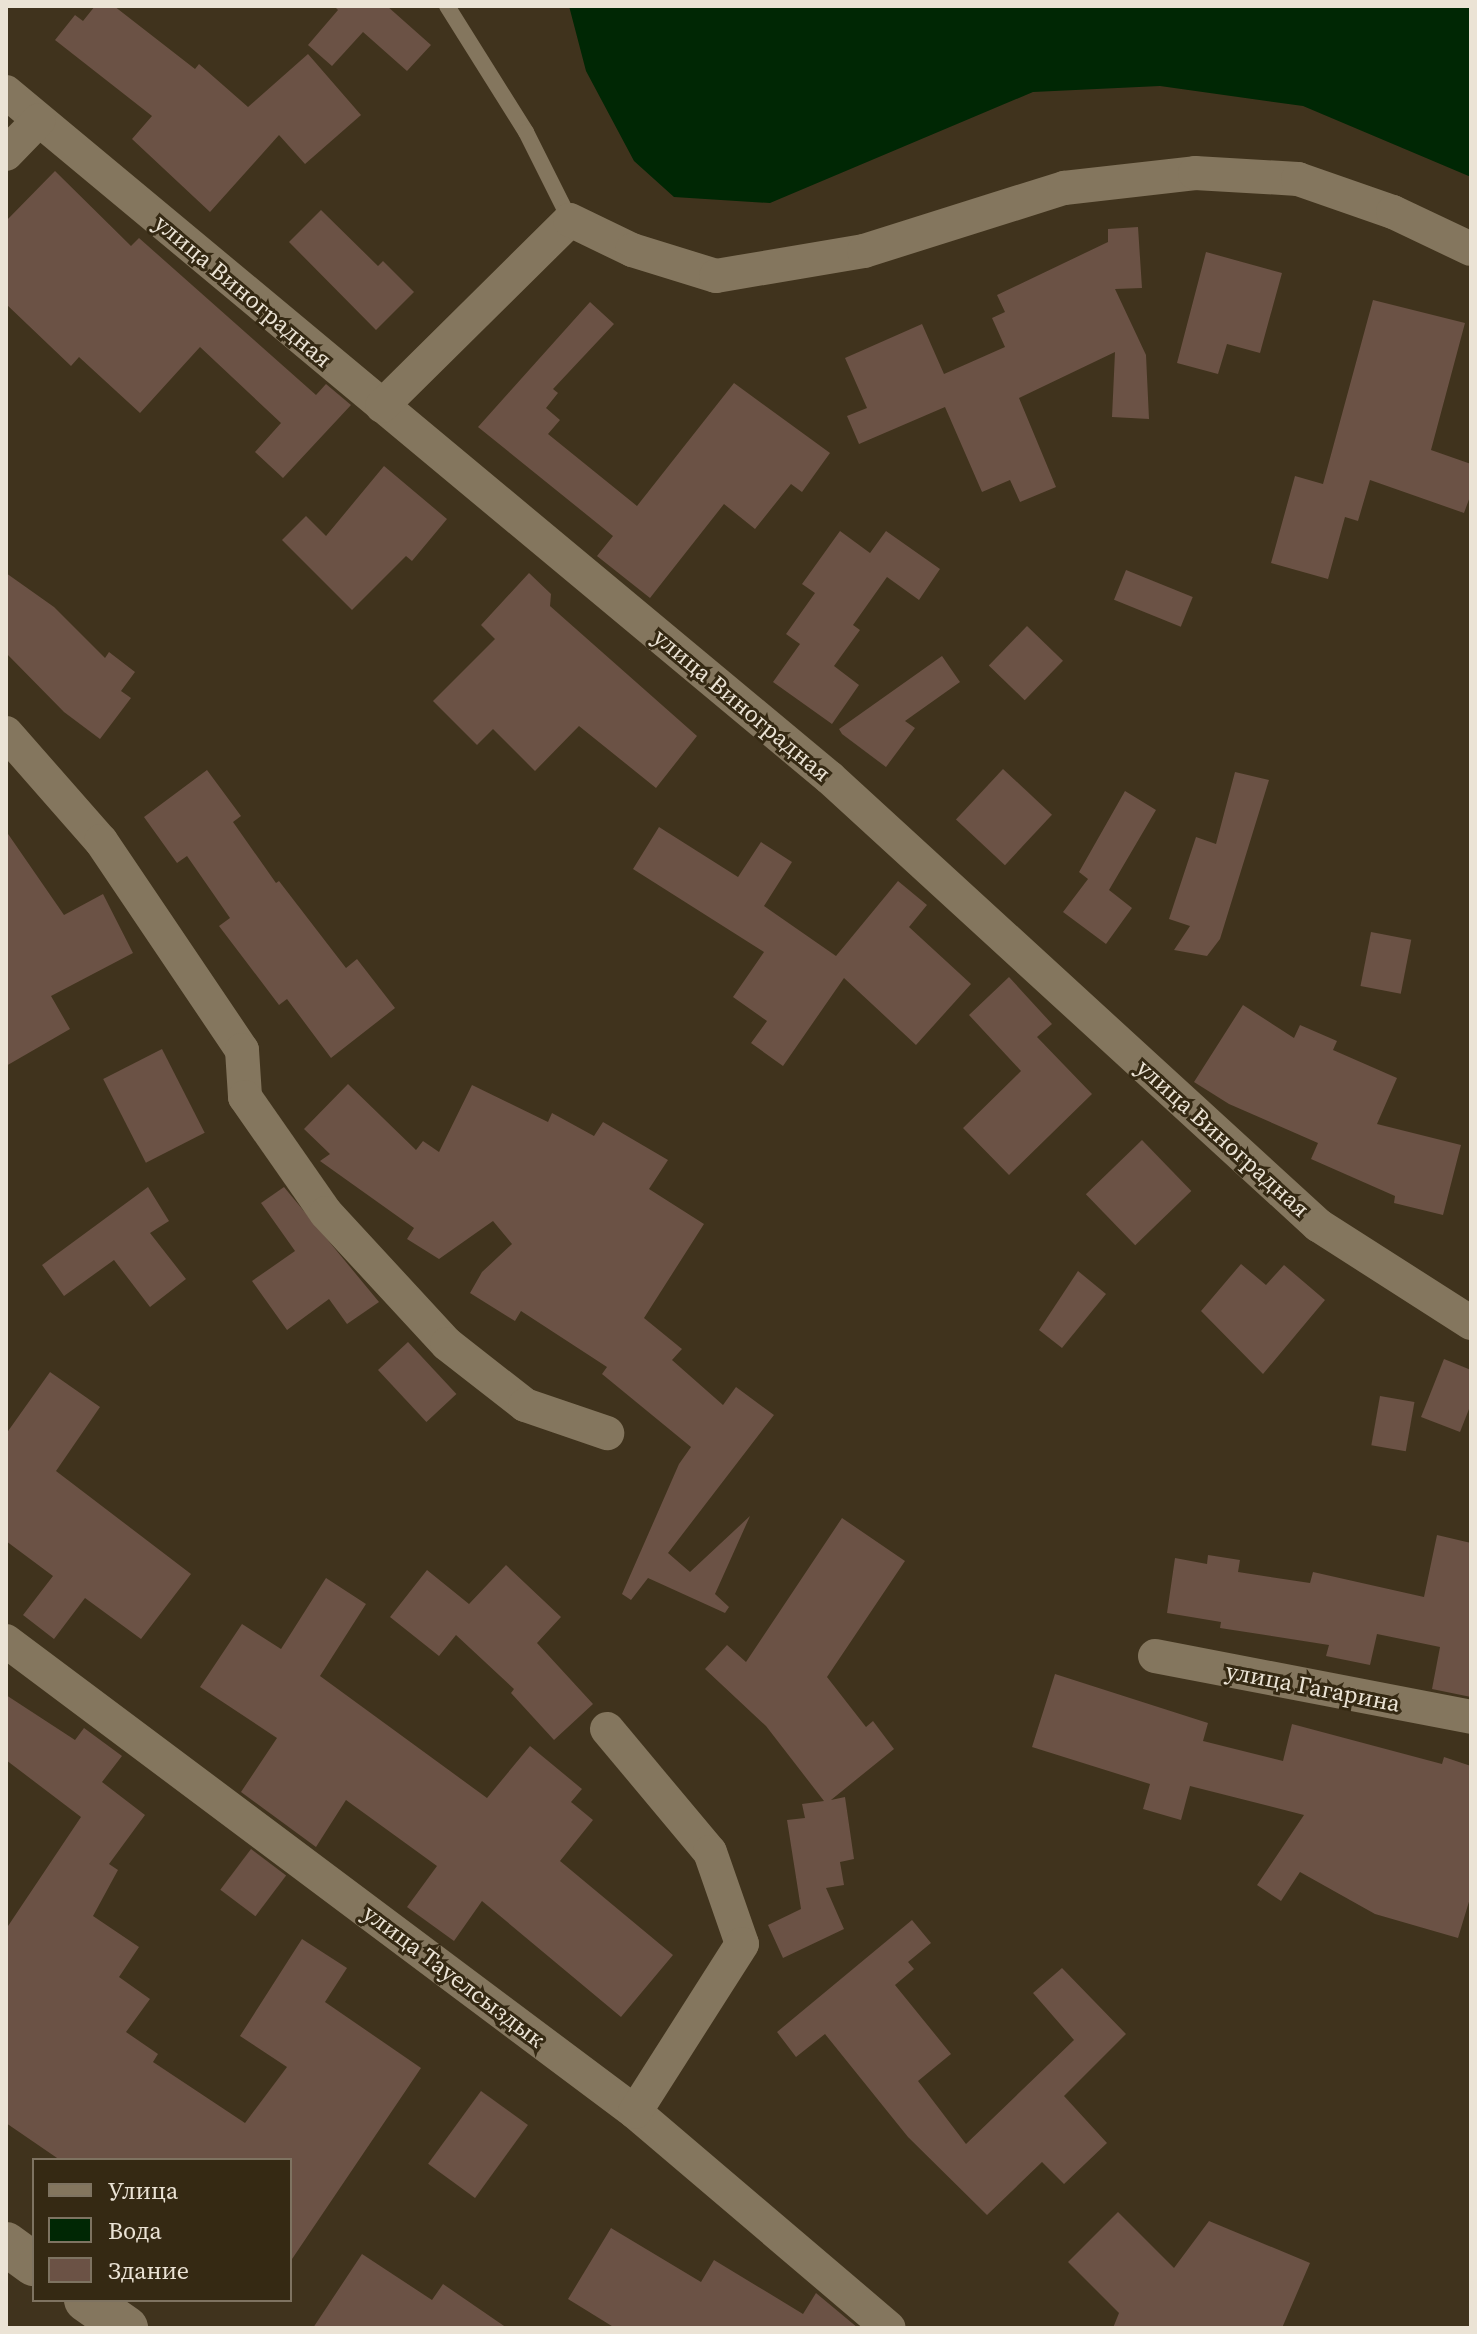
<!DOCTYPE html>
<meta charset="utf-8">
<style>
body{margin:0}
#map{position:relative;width:1477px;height:2334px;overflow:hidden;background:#40331d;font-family:"Source Serif 4",serif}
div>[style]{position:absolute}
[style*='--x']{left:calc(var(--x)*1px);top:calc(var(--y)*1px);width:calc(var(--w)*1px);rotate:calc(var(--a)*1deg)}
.water>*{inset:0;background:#002704}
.building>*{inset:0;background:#6b5245;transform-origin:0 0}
.service>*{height:16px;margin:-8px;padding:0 8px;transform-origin:8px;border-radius:8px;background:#84765e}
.minor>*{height:34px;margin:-17px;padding:0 17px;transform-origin:17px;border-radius:17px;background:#84765e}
.secondary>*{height:44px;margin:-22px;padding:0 22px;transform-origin:22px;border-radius:22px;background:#84765e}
span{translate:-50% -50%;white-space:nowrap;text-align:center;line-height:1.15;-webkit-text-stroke:6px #352913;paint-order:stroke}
.street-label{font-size:24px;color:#ebe3d5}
.frame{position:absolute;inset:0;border:8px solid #ebe3d5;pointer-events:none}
.legend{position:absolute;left:32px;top:2158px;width:260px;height:144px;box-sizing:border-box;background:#352913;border:2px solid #7e7361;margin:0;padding:10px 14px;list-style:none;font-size:24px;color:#ebe3d5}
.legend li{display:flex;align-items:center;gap:16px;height:40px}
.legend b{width:40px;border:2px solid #7e7361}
</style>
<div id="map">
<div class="water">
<div style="clip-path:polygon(569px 6px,1471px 6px,1471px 177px,1303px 106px,1160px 86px,1033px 92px,770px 203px,674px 197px,634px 161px,586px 71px)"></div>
</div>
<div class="building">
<div style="clip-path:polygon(95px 6px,114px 6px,195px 69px,199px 64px,248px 107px,308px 54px,361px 115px,305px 164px,279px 135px,210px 212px,132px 139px,152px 116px,55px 40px,75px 15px,83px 21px)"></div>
<div style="clip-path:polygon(334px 6px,387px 6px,431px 45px,407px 71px,363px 32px,332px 66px,308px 45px,338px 10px)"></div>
<div style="clip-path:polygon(55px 171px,131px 246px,139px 238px,316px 395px,326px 384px,351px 405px,283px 478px,255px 452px,281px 423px,200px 347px,140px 413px,79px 357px,71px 366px,6px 304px,6px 221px)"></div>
<div style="clip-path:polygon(321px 210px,378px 266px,383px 261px,414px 292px,376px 330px,289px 242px)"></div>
<div style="clip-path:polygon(1138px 227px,1142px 288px,1115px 289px,1146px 355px,1149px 419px,1112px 417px,1115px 352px,1019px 398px,1056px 487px,1020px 502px,1010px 480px,982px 492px,945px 407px,859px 444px,847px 416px,867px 408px,845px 358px,922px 324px,944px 374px,1005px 347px,992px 318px,1005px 312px,997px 295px,1108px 242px,1108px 229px)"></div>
<div style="clip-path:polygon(1206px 252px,1282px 273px,1260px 353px,1227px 344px,1218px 374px,1177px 363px)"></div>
<div style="clip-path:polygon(1373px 300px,1465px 323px,1431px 450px,1471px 464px,1471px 494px,1464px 513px,1370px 480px,1358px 521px,1345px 517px,1328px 579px,1271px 563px,1295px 476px,1323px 484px)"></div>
<div style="clip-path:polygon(590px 302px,614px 324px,553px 389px,558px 393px,546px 408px,560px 420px,548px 434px,637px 506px,734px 383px,830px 453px,802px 492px,791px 484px,755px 529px,724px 504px,650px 598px,597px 556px,613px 536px,478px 427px)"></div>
<div style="clip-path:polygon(384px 466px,447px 519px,412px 561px,406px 556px,352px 610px,282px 540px,306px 516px,326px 536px)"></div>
<div style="clip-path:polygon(840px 531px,870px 553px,886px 531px,940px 569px,919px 600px,887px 577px,853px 625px,860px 630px,834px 666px,859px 685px,832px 724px,773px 682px,800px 644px,786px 634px,815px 593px,802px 584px)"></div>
<div style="left:1126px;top:570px;width:72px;height:32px;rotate:22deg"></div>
<div style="clip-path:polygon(6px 573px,54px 607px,105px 658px,109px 652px,135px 672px,121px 691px,131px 698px,100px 739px,64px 712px,6px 653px)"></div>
<div style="clip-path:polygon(529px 573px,551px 594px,550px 606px,697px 736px,656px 788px,579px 726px,535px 771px,493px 729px,477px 745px,433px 701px,495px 639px,481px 625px)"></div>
<div style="left:1027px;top:626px;width:50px;height:55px;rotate:44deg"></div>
<div style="clip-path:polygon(942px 656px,960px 682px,905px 721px,915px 728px,886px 767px,842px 734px,839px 729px)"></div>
<div style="left:1003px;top:769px;width:67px;height:69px;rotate:43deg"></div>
<div style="clip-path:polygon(207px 770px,241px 816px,233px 822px,276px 883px,279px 881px,346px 968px,357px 959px,395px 1008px,331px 1058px,287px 999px,279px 1005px,219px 926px,230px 918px,187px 856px,177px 863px,144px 817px)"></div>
<div style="clip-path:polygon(1235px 772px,1269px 780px,1220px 939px,1207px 956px,1174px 950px,1190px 926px,1169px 919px,1196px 837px,1216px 844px)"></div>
<div style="clip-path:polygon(1125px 791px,1156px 810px,1109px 890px,1132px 908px,1106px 944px,1063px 912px,1088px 879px,1079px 872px)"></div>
<div style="clip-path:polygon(659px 827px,738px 877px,761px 842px,792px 862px,764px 906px,836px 956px,898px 881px,927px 905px,909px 927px,971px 984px,916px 1045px,844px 978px,783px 1066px,751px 1043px,767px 1021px,733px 997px,764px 952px,633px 869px)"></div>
<div style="clip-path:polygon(6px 831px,64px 915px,103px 894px,133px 953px,51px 996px,70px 1029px,6px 1066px)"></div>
<div style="left:1371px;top:932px;width:41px;height:55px;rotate:11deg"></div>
<div style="clip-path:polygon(1009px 977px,1052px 1024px,1037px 1037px,1092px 1094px,1009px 1175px,963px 1128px,1021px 1071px,969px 1015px)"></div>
<div style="clip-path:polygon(1243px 1005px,1294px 1038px,1300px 1025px,1337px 1041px,1333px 1050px,1397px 1078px,1377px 1124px,1461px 1145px,1443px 1215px,1394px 1203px,1395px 1196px,1311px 1159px,1318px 1143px,1229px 1104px,1194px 1082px)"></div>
<div style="left:162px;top:1049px;width:94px;height:66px;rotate:63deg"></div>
<div style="clip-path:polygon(348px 1084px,416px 1150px,423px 1141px,439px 1152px,472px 1085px,548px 1122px,552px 1113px,594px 1136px,603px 1122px,668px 1160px,649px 1189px,704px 1224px,644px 1318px,682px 1349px,672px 1360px,723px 1405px,736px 1387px,774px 1415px,668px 1553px,690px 1572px,750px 1516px,715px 1594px,729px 1607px,725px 1613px,648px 1578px,631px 1600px,622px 1594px,679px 1464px,691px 1447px,602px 1374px,607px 1367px,521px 1311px,515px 1321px,470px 1293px,482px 1272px,512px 1244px,493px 1221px,439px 1259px,407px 1239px,414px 1228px,320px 1161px,330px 1154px,304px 1129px)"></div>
<div style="left:1142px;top:1140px;width:71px;height:78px;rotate:46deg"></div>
<div style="clip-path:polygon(148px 1187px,169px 1221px,150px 1233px,186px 1279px,150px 1307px,114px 1260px,64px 1296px,42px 1265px)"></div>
<div style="clip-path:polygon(284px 1187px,379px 1302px,347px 1324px,329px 1299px,287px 1330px,252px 1281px,295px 1251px,261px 1203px)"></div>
<div style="clip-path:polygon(1241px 1264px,1266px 1285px,1284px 1265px,1325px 1300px,1263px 1374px,1201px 1311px)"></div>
<div style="clip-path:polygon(1078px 1271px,1106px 1294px,1062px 1348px,1039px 1330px)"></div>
<div style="left:408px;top:1342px;width:71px;height:41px;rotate:47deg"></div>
<div style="clip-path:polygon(1444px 1359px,1471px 1370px,1471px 1404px,1460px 1432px,1421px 1417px)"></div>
<div style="clip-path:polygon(50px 1372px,100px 1407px,56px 1471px,191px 1574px,141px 1639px,85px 1598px,54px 1639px,23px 1615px,53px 1576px,6px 1541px,6px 1434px)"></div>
<div style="left:1380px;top:1396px;width:35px;height:50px;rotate:10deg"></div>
<div style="clip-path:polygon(842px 1518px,905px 1561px,827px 1677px,866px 1727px,873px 1721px,894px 1749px,831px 1800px,845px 1797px,854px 1859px,840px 1862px,844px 1885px,826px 1888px,844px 1929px,783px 1958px,768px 1925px,801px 1909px,787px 1820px,805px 1818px,802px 1804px,824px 1801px,766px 1726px,705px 1669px,727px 1645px,746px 1662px)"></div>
<div style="clip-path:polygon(1437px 1535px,1471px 1543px,1471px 1697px,1432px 1689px,1440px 1647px,1377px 1634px,1370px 1665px,1326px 1656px,1329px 1645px,1220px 1628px,1221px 1622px,1167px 1613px,1175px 1558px,1207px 1564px,1208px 1555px,1240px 1560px,1238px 1572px,1310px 1583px,1313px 1572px,1424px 1597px)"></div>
<div style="clip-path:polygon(506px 1565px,561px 1617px,537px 1643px,593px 1704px,554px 1740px,511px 1693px,514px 1689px,456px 1635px,439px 1656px,390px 1617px,427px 1570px,469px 1604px)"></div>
<div style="clip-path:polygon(326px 1578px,366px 1604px,320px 1676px,487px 1798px,530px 1746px,582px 1789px,571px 1802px,593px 1820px,560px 1861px,673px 1955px,621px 2017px,482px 1901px,454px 1941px,407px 1907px,437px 1866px,346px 1800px,316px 1847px,241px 1792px,277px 1738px,200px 1687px,242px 1624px,281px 1649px)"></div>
<div style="clip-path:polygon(1055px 1674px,1208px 1723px,1203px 1741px,1283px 1761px,1292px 1724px,1442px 1764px,1444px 1757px,1471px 1766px,1471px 1895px,1458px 1938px,1375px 1914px,1300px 1872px,1281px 1901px,1257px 1885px,1304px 1815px,1190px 1786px,1181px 1820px,1143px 1809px,1150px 1784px,1032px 1747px)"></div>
<div style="clip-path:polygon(6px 1695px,75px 1740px,84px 1728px,122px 1756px,102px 1782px,145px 1815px,109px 1864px,118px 1870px,93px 1916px,139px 1947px,119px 1977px,150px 1999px,126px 2032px,158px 2054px,153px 2062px,245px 2123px,287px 2067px,240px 2036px,302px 1939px,347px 1968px,325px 2002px,421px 2068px,290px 2262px,290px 2160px,60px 2160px,6px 2123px,6px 1929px,81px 1817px,6px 1760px)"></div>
<div style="left:251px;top:1849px;width:44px;height:51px;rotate:37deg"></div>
<div style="clip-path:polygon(912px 1920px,931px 1943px,908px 1962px,914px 1969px,895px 1985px,951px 2054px,918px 2081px,966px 2144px,1074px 2040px,1033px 1993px,1062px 1968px,1126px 2034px,1064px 2096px,1107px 2143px,1064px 2184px,1042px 2162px,987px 2215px,908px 2137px,825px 2034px,796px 2057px,777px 2032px)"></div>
<div style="left:481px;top:2091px;width:58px;height:90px;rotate:36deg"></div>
<div style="clip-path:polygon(1118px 2212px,1174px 2268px,1209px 2221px,1310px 2263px,1282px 2328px,1113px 2328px,1119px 2313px,1068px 2262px)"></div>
<div style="clip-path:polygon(611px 2228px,701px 2282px,714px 2260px,803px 2314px,816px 2293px,858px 2328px,615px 2328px,568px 2299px)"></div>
<div style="clip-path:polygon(362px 2254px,432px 2300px,443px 2284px,507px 2328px,313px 2328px)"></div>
</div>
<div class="service">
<div style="--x:447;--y:6;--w:149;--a:57.9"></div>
<div style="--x:526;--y:132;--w:98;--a:63.4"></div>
</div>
<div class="minor">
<div style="--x:6;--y:92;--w:1072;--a:39.78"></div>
<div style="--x:830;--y:778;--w:662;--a:42.49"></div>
<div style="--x:1318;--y:1225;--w:182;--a:32.6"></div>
<div style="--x:6;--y:154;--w:47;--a:-45.9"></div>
<div style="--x:382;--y:406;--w:264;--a:-44.7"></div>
<div style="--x:570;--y:220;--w:69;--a:25.8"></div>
<div style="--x:632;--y:250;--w:88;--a:17.2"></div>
<div style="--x:716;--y:276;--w:150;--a:-9.6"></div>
<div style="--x:864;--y:251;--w:210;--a:-17.5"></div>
<div style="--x:1064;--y:188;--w:132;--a:-6.5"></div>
<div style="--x:1195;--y:173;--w:103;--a:3.3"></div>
<div style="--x:1298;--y:179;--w:101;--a:19.2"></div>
<div style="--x:1393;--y:212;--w:86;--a:25.4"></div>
<div style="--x:6;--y:733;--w:144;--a:48.7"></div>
<div style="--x:101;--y:841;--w:252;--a:56"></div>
<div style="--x:242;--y:1050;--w:47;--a:86.3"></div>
<div style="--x:245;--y:1097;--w:141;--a:55.1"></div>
<div style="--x:326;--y:1213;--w:178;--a:47.3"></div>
<div style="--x:447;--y:1344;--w:99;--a:38"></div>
<div style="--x:525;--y:1405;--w:87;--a:18.9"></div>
<div style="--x:6;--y:1641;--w:786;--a:36.83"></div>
<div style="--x:635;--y:2112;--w:333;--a:40.4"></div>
<div style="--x:1155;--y:1656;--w:322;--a:10.9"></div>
<div style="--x:607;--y:1729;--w:160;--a:50.1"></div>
<div style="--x:710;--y:1852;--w:97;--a:70.8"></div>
<div style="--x:742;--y:1944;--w:199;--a:122.5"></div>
</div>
<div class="secondary">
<div style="--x:6;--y:2244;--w:34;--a:36"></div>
<div style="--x:86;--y:2300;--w:49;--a:35"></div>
</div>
<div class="street-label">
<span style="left:243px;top:291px;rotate:40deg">улица Виноградная</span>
<span style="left:742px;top:705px;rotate:40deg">улица Виноградная</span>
<span style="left:1223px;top:1138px;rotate:42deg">улица Виноградная</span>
<span style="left:1313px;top:1687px;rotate:11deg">улица Гагарина</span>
<span style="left:454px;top:1976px;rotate:37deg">улица Тауелсыздык</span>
</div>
<div class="frame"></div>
<ul class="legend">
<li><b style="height:10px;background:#84765e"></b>Улица</li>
<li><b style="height:22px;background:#002704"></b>Вода</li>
<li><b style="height:22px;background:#6b5245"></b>Здание</li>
</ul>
</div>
